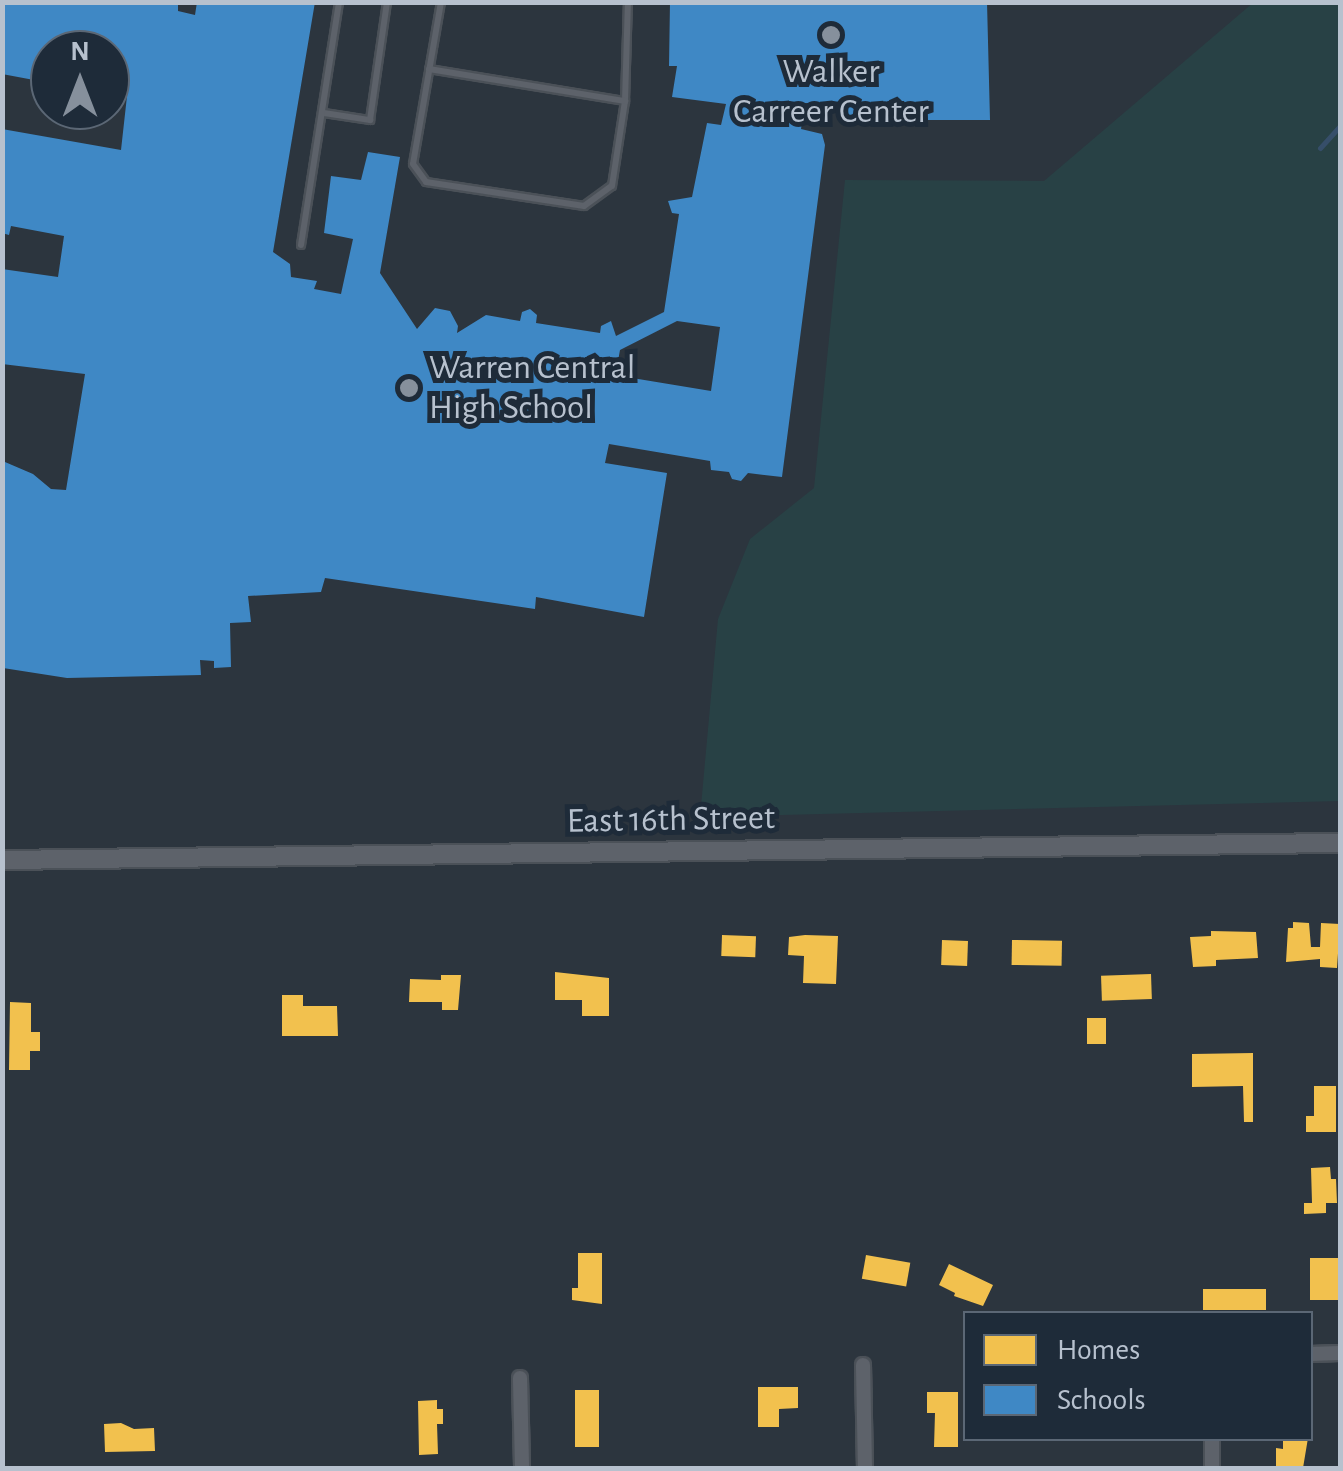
<!DOCTYPE html>
<style>
body{margin:0}
#map{position:relative;width:1343px;height:1471px;overflow:hidden;background:#2c353e;font-family:"Alegreya Sans",sans-serif}
div>[style]{position:absolute}
[style*='--x']{left:calc(var(--x)*1px);top:calc(var(--y)*1px);width:calc(var(--w)*1px);rotate:calc(var(--a)*1deg)}
.green>*{inset:0;background:#284145}
.homes>*{inset:0;background:#f2c14e;transform-origin:0 0}
.schools>*{inset:0;background:#3f88c5}
.stream>*{height:5px;margin:-2.5px;padding:0 2.5px;transform-origin:2.5px;border-radius:2.5px;background:#364e69}
.roads{filter:drop-shadow(2px 0 #4b5158) drop-shadow(-2px 0 #4b5158) drop-shadow(0 2px #4b5158) drop-shadow(0 -2px #4b5158)}
.service>*{height:6px;margin:-3px;padding:0 3px;transform-origin:3px;border-radius:3px;background:#5d626a}
.minor>*{height:14px;margin:-7px;padding:0 7px;transform-origin:7px;border-radius:7px;background:#5d626a}
.tertiary>*{height:18px;margin:-9px;padding:0 9px;transform-origin:9px;border-radius:9px;background:#5d626a}
.dots>*{width:28px;height:28px;translate:-50% -50%;box-sizing:border-box;border:5px solid #1e2b39;border-radius:50%}
span{translate:-50% -50%;white-space:nowrap;text-align:center;line-height:1.15;-webkit-text-stroke:10px #1e2b39;paint-order:stroke}
.poi-label{font-size:35px;color:#b7c1ce}
.left{translate:0 -50%;text-align:left}
.street-label{font-size:35px;color:#b7c1ce}
.frame{position:absolute;inset:0;border:5px solid #b7c1ce;pointer-events:none}
.legend{position:absolute;left:963px;top:1311px;width:350px;height:130px;box-sizing:border-box;background:#1e2b39;border:2px solid #5b6775;margin:0;padding:12px 18px;list-style:none;font-size:30px;color:#b7c1ce}
.legend li{display:flex;align-items:center;gap:20px;height:50px}
.legend b{width:50px;border:2px solid #5b6775}
.north{position:absolute;left:30px;top:30px;width:100px;height:100px;box-sizing:border-box;background:#1e2b39;border:2px solid #5b6775;border-radius:50%;rotate:0deg;font-size:28px;font-weight:700;line-height:40px;text-align:center;color:#b7c1ce}
.north::after{content:'';display:block;margin:auto;width:35px;height:45px;background:#86909c;clip-path:polygon(50% 0,100% 100%,50% 72%,0 100%)}
</style>
<div id="map">
<div class="green">
<div style="clip-path:polygon(1254px 2px,1340px 3px,1340px 801px,700px 817px,718px 619px,750px 539px,814px 488px,845px 180px,1044px 181px)"></div>
</div>
<div class="homes">
<div style="clip-path:polygon(1293px 922px,1309px 923px,1311px 947px,1320px 947px,1321px 923px,1340px 924px,1337px 968px,1320px 967px,1320px 959px,1286px 962px,1288px 928px,1293px 928px)"></div>
<div style="clip-path:polygon(1211px 931px,1256px 932px,1258px 958px,1216px 960px,1216px 966px,1193px 967px,1190px 937px,1211px 936px)"></div>
<div style="left:722px;top:935px;width:34px;height:21px;rotate:2deg"></div>
<div style="clip-path:polygon(805px 935px,838px 936px,836px 984px,803px 983px,804px 956px,788px 955px,789px 937px)"></div>
<div style="left:942px;top:940px;width:26px;height:25px;rotate:2deg"></div>
<div style="left:1012px;top:940px;width:50px;height:25px;rotate:1deg"></div>
<div style="clip-path:polygon(555px 972px,609px 978px,609px 1016px,582px 1016px,582px 1000px,555px 1000px)"></div>
<div style="left:1151px;top:974px;width:25px;height:50px;rotate:88deg"></div>
<div style="clip-path:polygon(441px 975px,461px 975px,458px 1010px,442px 1010px,442px 1002px,409px 1002px,410px 979px,441px 980px)"></div>
<div style="clip-path:polygon(282px 995px,303px 995px,303px 1006px,337px 1006px,338px 1036px,282px 1036px)"></div>
<div style="clip-path:polygon(10px 1002px,31px 1003px,31px 1032px,40px 1032px,40px 1051px,30px 1051px,30px 1070px,9px 1070px)"></div>
<div style="left:1087px;top:1018px;width:19px;height:26px"></div>
<div style="clip-path:polygon(1253px 1053px,1253px 1122px,1244px 1122px,1243px 1086px,1192px 1087px,1192px 1054px)"></div>
<div style="clip-path:polygon(1314px 1086px,1336px 1086px,1336px 1132px,1306px 1132px,1306px 1116px,1314px 1116px)"></div>
<div style="clip-path:polygon(1330px 1167px,1331px 1179px,1336px 1179px,1337px 1203px,1326px 1203px,1326px 1213px,1304px 1214px,1304px 1203px,1312px 1203px,1311px 1168px)"></div>
<div style="clip-path:polygon(578px 1253px,602px 1253px,602px 1304px,572px 1300px,572px 1288px,578px 1288px)"></div>
<div style="left:866px;top:1255px;width:45px;height:24px;rotate:10deg"></div>
<div style="left:1310px;top:1258px;width:29px;height:42px"></div>
<div style="clip-path:polygon(949px 1264px,993px 1285px,983px 1306px,954px 1296px,955px 1293px,939px 1285px)"></div>
<div style="left:1266px;top:1289px;width:21px;height:63px;rotate:90deg"></div>
<div style="clip-path:polygon(758px 1387px,798px 1387px,798px 1408px,779px 1409px,779px 1427px,758px 1427px)"></div>
<div style="left:575px;top:1390px;width:24px;height:57px"></div>
<div style="clip-path:polygon(927px 1392px,958px 1392px,958px 1447px,934px 1447px,935px 1413px,927px 1413px)"></div>
<div style="clip-path:polygon(437px 1400px,437px 1409px,443px 1409px,443px 1424px,437px 1424px,438px 1454px,419px 1455px,418px 1401px)"></div>
<div style="clip-path:polygon(121px 1423px,134px 1429px,154px 1428px,155px 1451px,105px 1452px,104px 1424px)"></div>
<div style="clip-path:polygon(1283px 1438px,1308px 1438px,1303px 1468px,1276px 1468px,1276px 1448px,1283px 1449px)"></div>
</div>
<div class="schools">
<div style="clip-path:polygon(evenodd,5px 2px,178px 2px,178px 11px,195px 15px,197px 2px,315px 2px,273px 252px,290px 264px,291px 277px,317px 281px,314px 289px,341px 294px,353px 239px,324px 233px,331px 176px,361px 180px,368px 152px,400px 157px,380px 273px,417px 329px,435px 308px,450px 311px,458px 326px,457px 333px,486px 315px,520px 321px,522px 312px,530px 309px,537px 315px,536px 323px,600px 333px,601px 326px,611px 321px,616px 336px,664px 312px,679px 214px,672px 213px,668px 201px,692px 197px,707px 123px,721px 125px,726px 104px,672px 97px,677px 66px,669px 66px,670px 2px,987px 2px,990px 120px,845px 120px,844px 103px,805px 103px,801px 129px,822px 134px,825px 145px,782px 477px,748px 473px,741px 481px,732px 479px,729px 472px,711px 470px,710px 461px,609px 444px,605px 463px,667px 473px,644px 617px,536px 597px,535px 609px,325px 578px,321px 592px,248px 596px,251px 622px,230px 623px,231px 667px,214px 668px,214px 661px,200px 660px,201px 675px,67px 678px,3px 668px,2px 470px,5px 462px,33px 474px,51px 489px,66px 490px,85px 374px,2px 364px,2px 269px,58px 277px,64px 236px,11px 226px,9px 235px,2px 233px,2px 129px,121px 150px,127px 96px,110px 94px,110px 50px,50px 50px,50px 83px,2px 74px,5px 2px,677px 321px,720px 327px,711px 391px,608px 374px,610px 360px,618px 361px,620px 350px,677px 321px)"></div>
</div>
<div class="stream">
<div style="--x:1320;--y:148;--w:30;--a:-48"></div>
</div>
<div class="roads">
<div class="service">
<div style="--x:441;--y:2;--w:164;--a:99.8"></div>
<div style="--x:413;--y:164;--w:22;--a:54"></div>
<div style="--x:426;--y:182;--w:160;--a:8.6"></div>
<div style="--x:584;--y:206;--w:34;--a:-36"></div>
<div style="--x:612;--y:186;--w:86;--a:-81.3"></div>
<div style="--x:625;--y:101;--w:99;--a:-88.3"></div>
<div style="--x:429;--y:69;--w:199;--a:9.3"></div>
<div style="--x:324;--y:113;--w:47;--a:8.7"></div>
<div style="--x:370;--y:120;--w:119;--a:-81.8"></div>
<div style="--x:301;--y:245;--w:246;--a:-81.1"></div>
</div>
<div class="minor">
<div style="--x:1310;--y:1354;--w:30;--a:-2"></div>
<div style="--x:863;--y:1365;--w:103;--a:88.9"></div>
<div style="--x:520;--y:1378;--w:90;--a:88.7"></div>
<div style="--x:1212;--y:1438;--w:30;--a:90"></div>
</div>
<div class="tertiary">
<div style="--x:2;--y:860;--w:1338;--a:-0.73"></div>
</div>
</div>
<div class="dots">
<div style="left:831px;top:35px;background:#86909c"></div>
<div style="left:409px;top:388px;background:#86909c"></div>
</div>
<div class="poi-label">
<span style="left:831px;top:92px">Walker<br>Carreer Center</span>
<span class="left" style="left:429px;top:388px">Warren Central<br>High School</span>
</div>
<div class="street-label">
<span style="left:671px;top:820px;rotate:-1deg">East 16th Street</span>
</div>
<div class="frame"></div>
<ul class="legend">
<li><b style="height:28px;background:#f2c14e"></b>Homes</li>
<li><b style="height:28px;background:#3f88c5"></b>Schools</li>
</ul>
<div class="north">N</div>
</div>
